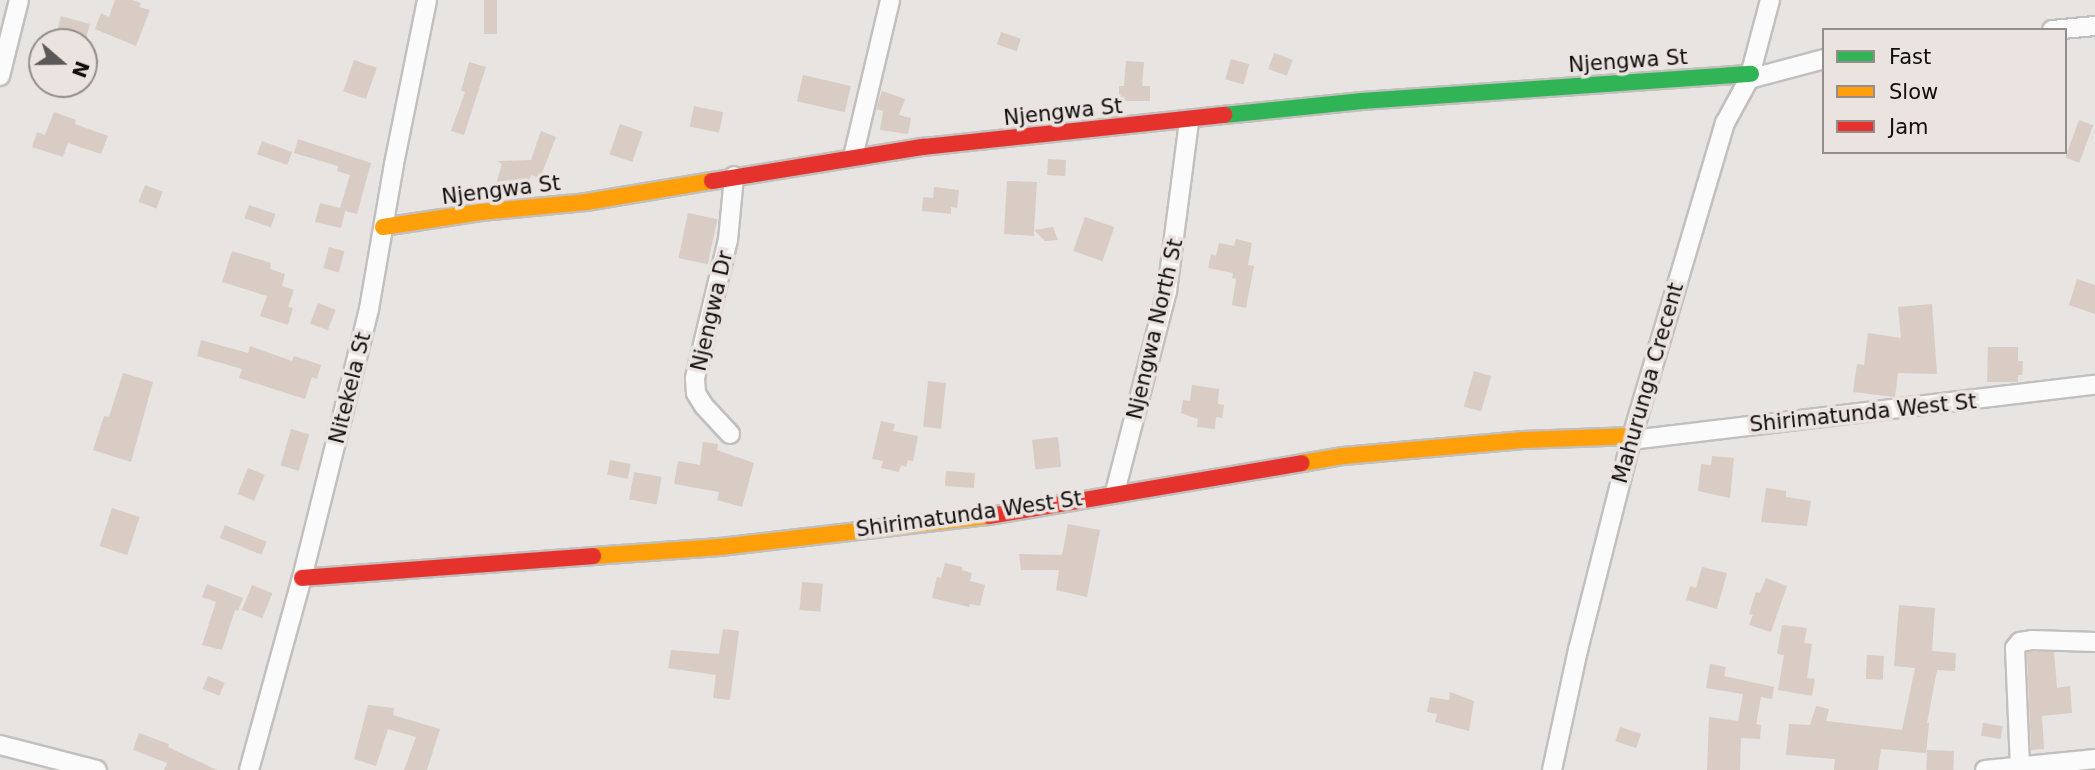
<!DOCTYPE html>
<style>
body{margin:0}
#map{position:relative;width:2095px;height:770px;overflow:hidden;background:#e7e4e2;font-family:"DejaVu Sans",sans-serif}
div>[style]{position:absolute}
[style*='--x']{left:calc(var(--x)*1px);top:calc(var(--y)*1px);width:calc(var(--w)*1px);rotate:calc(var(--a)*1deg)}
.building>*{inset:0;background:#d8ccc5;transform-origin:0 0}
.roads{filter:drop-shadow(2px 0 #c2c0be) drop-shadow(-2px 0 #c2c0be) drop-shadow(0 2px #c2c0be) drop-shadow(0 -2px #c2c0be)}
.street>*{height:18px;margin:-9px;padding:0 9px;transform-origin:9px;border-radius:9px;background:#fbfbfb}
.fast>*{height:16px;margin:-8px;padding:0 8px;transform-origin:8px;border-radius:8px;background:#30b455}
.slow>*{height:16px;margin:-8px;padding:0 8px;transform-origin:8px;border-radius:8px;background:#ff9f0a}
.jam>*{height:16px;margin:-8px;padding:0 8px;transform-origin:8px;border-radius:8px;background:#e5322d}
span{translate:-50% -50%;white-space:nowrap;text-align:center;line-height:1.15;-webkit-text-stroke:7px #eae3df;paint-order:stroke}
.street-label{font-size:21px;color:#100d0c}
.legend{position:absolute;left:1822px;top:28px;width:245px;height:126px;box-sizing:border-box;background:#eae3df;border:2px solid #938d8b;margin:0;padding:9px 12px;list-style:none;font-size:21px;color:#100d0c}
.legend li{display:flex;align-items:center;gap:14px;height:35px}
.legend b{width:35px;border:2px solid #938d8b}
.north{position:absolute;left:28px;top:28px;width:70px;height:70px;box-sizing:border-box;background:#eae3df;border:2px solid #938d8b;border-radius:50%;rotate:110deg;font-size:19px;font-weight:700;line-height:28px;text-align:center;color:#100d0c}
.north::after{content:'';display:block;margin:auto;width:24px;height:32px;background:#5b5857;clip-path:polygon(50% 0,100% 100%,50% 72%,0 100%)}
</style>
<div id="map">
<div class="building">
<div style="clip-path:polygon(115px 0,132px 0,141px 3px,139px 7px,150px 10px,136px 46px,95px 29px,101px 13px,109px 17px)"></div>
<div style="left:484px;top:0;width:13px;height:34px"></div>
<div style="clip-path:polygon(61px 16px,90px 24px,85px 42px,57px 31px)"></div>
<div style="left:1001px;top:32px;width:21px;height:13px;rotate:19deg"></div>
<div style="left:1274px;top:53px;width:20px;height:17px;rotate:20deg"></div>
<div style="left:1231px;top:59px;width:19px;height:21px;rotate:16deg"></div>
<div style="left:354px;top:60px;width:24px;height:33px;rotate:19deg"></div>
<div style="clip-path:polygon(1126px 61px,1144px 62px,1142px 86px,1150px 86px,1150px 101px,1119px 101px,1119px 86px,1124px 86px)"></div>
<div style="clip-path:polygon(469px 62px,486px 67px,464px 135px,451px 131px,465px 92px,461px 91px)"></div>
<div style="left:803px;top:75px;width:49px;height:27px;rotate:13deg"></div>
<div style="clip-path:polygon(882px 91px,905px 99px,899px 115px,911px 118px,908px 134px,880px 130px,883px 111px,876px 109px)"></div>
<div style="left:694px;top:106px;width:30px;height:21px;rotate:12deg"></div>
<div style="clip-path:polygon(54px 112px,76px 120px,75px 124px,108px 136px,101px 154px,68px 143px,63px 157px,32px 147px,37px 132px,45px 135px)"></div>
<div style="left:2079px;top:120px;width:15px;height:40px;rotate:20deg"></div>
<div style="left:620px;top:124px;width:24px;height:32px;rotate:19deg"></div>
<div style="clip-path:polygon(541px 131px,556px 137px,540px 178px,531px 175px,525px 193px,514px 194px,495px 188px,502px 164px,497px 161px,533px 160px,531px 160px)"></div>
<div style="clip-path:polygon(298px 139px,371px 163px,357px 214px,345px 211px,341px 228px,315px 222px,320px 203px,340px 208px,350px 175px,337px 171px,338px 166px,294px 153px)"></div>
<div style="left:262px;top:141px;width:32px;height:14px;rotate:20deg"></div>
<div style="left:1048px;top:159px;width:18px;height:16px;rotate:3deg"></div>
<div style="clip-path:polygon(1007px 181px,1037px 182px,1034px 230px,1053px 227px,1058px 240px,1045px 241px,1034px 230px,1034px 236px,1004px 234px)"></div>
<div style="left:145px;top:185px;width:19px;height:18px;rotate:21deg"></div>
<div style="clip-path:polygon(934px 187px,959px 190px,957px 208px,951px 207px,951px 214px,922px 211px,923px 197px,933px 198px)"></div>
<div style="left:249px;top:205px;width:28px;height:14px;rotate:19deg"></div>
<div style="left:688px;top:213px;width:30px;height:46px;rotate:12deg"></div>
<div style="left:1085px;top:217px;width:31px;height:36px;rotate:19deg"></div>
<div style="clip-path:polygon(1236px 239px,1252px 243px,1248px 265px,1254px 266px,1246px 308px,1232px 305px,1236px 279px,1232px 278px,1233px 273px,1208px 268px,1211px 254px,1216px 256px,1219px 243px,1234px 246px)"></div>
<div style="left:329px;top:247px;width:16px;height:22px;rotate:15deg"></div>
<div style="clip-path:polygon(232px 251px,271px 263px,270px 269px,285px 274px,282px 286px,294px 290px,288px 307px,293px 308px,288px 325px,260px 316px,267px 296px,222px 282px)"></div>
<div style="clip-path:polygon(2077px 279px,2095px 285px,2095px 314px,2069px 305px)"></div>
<div style="left:318px;top:303px;width:19px;height:22px;rotate:21deg"></div>
<div style="clip-path:polygon(1932px 304px,1937px 374px,1898px 373px,1895px 397px,1853px 392px,1857px 364px,1864px 365px,1868px 333px,1901px 338px,1898px 307px)"></div>
<div style="clip-path:polygon(201px 340px,248px 353px,250px 346px,292px 361px,294px 356px,321px 365px,317px 379px,312px 377px,305px 399px,239px 378px,242px 369px,197px 356px)"></div>
<div style="clip-path:polygon(1988px 347px,2018px 347px,2018px 361px,2023px 361px,2022px 375px,2018px 375px,2018px 382px,1987px 382px)"></div>
<div style="left:1474px;top:371px;width:18px;height:37px;rotate:16deg"></div>
<div style="clip-path:polygon(123px 373px,153px 382px,131px 462px,93px 450px,104px 416px,109px 417px)"></div>
<div style="left:928px;top:381px;width:18px;height:46px;rotate:6deg"></div>
<div style="clip-path:polygon(1192px 385px,1219px 389px,1218px 404px,1224px 405px,1222px 418px,1216px 417px,1215px 429px,1197px 427px,1198px 419px,1181px 413px,1183px 400px,1190px 401px)"></div>
<div style="clip-path:polygon(881px 421px,895px 424px,893px 431px,918px 436px,913px 461px,908px 460px,906px 467px,901px 465px,899px 472px,881px 468px,883px 461px,872px 459px)"></div>
<div style="left:291px;top:429px;width:19px;height:38px;rotate:16deg"></div>
<div style="left:1058px;top:437px;width:30px;height:26px;rotate:84deg"></div>
<div style="clip-path:polygon(703px 442px,718px 444px,717px 450px,754px 463px,742px 507px,717px 500px,719px 492px,674px 484px,678px 461px,700px 465px)"></div>
<div style="clip-path:polygon(1712px 456px,1734px 458px,1730px 498px,1698px 491px,1701px 464px,1711px 465px)"></div>
<div style="left:610px;top:460px;width:21px;height:15px;rotate:11deg"></div>
<div style="left:248px;top:468px;width:18px;height:28px;rotate:22deg"></div>
<div style="left:946px;top:471px;width:29px;height:15px;rotate:4deg"></div>
<div style="left:634px;top:472px;width:28px;height:28px;rotate:10deg"></div>
<div style="clip-path:polygon(1766px 488px,1786px 491px,1786px 497px,1811px 501px,1807px 526px,1761px 522px)"></div>
<div style="left:112px;top:508px;width:29px;height:40px;rotate:18deg"></div>
<div style="clip-path:polygon(1068px 524px,1100px 530px,1087px 597px,1056px 590px,1059px 570px,1021px 570px,1019px 554px,1062px 555px)"></div>
<div style="left:225px;top:525px;width:45px;height:14px;rotate:22deg"></div>
<div style="clip-path:polygon(945px 563px,962px 567px,962px 570px,972px 573px,970px 581px,985px 585px,980px 606px,970px 604px,969px 607px,932px 598px,937px 577px,941px 578px)"></div>
<div style="clip-path:polygon(1702px 567px,1727px 573px,1717px 609px,1686px 600px,1690px 586px,1696px 588px)"></div>
<div style="clip-path:polygon(1766px 578px,1787px 586px,1771px 632px,1749px 625px,1753px 615px,1749px 614px,1756px 592px,1760px 593px)"></div>
<div style="left:802px;top:582px;width:21px;height:28px;rotate:5deg"></div>
<div style="clip-path:polygon(207px 584px,243px 598px,238px 611px,235px 610px,222px 650px,202px 645px,216px 602px,202px 597px)"></div>
<div style="left:252px;top:585px;width:22px;height:27px;rotate:22deg"></div>
<div style="clip-path:polygon(1899px 605px,1935px 608px,1932px 651px,1956px 653px,1955px 671px,1937px 670px,1927px 723px,1929px 723px,1926px 753px,1881px 749px,1878px 770px,1834px 770px,1835px 759px,1786px 755px,1789px 724px,1810px 725px,1816px 706px,1829px 709px,1826px 721px,1902px 730px,1915px 668px,1894px 666px)"></div>
<div style="clip-path:polygon(1782px 625px,1807px 628px,1804px 643px,1812px 644px,1807px 678px,1815px 679px,1812px 696px,1778px 690px,1784px 655px,1777px 654px)"></div>
<div style="clip-path:polygon(723px 629px,739px 631px,730px 700px,713px 698px,716px 675px,668px 668px,671px 650px,719px 654px)"></div>
<div style="clip-path:polygon(2027px 652px,2054px 652px,2057px 688px,2070px 686px,2072px 713px,2042px 716px,2044px 749px,2031px 750px)"></div>
<div style="left:1867px;top:655px;width:17px;height:24px;rotate:3deg"></div>
<div style="clip-path:polygon(1710px 664px,1726px 667px,1724px 676px,1774px 687px,1772px 699px,1761px 697px,1756px 724px,1761px 725px,1760px 739px,1741px 738px,1740px 770px,1707px 770px,1709px 717px,1738px 721px,1743px 694px,1706px 688px)"></div>
<div style="left:208px;top:676px;width:18px;height:14px;rotate:22deg"></div>
<div style="clip-path:polygon(1450px 692px,1474px 701px,1469px 731px,1435px 722px,1437px 714px,1427px 712px,1430px 697px,1449px 700px)"></div>
<div style="clip-path:polygon(368px 705px,394px 708px,393px 715px,440px 729px,427px 770px,404px 770px,416px 737px,388px 729px,376px 766px,354px 759px)"></div>
<div style="left:1983px;top:723px;width:20px;height:13px;rotate:9deg"></div>
<div style="left:1620px;top:727px;width:22px;height:15px;rotate:18deg"></div>
<div style="clip-path:polygon(139px 733px,169px 744px,168px 747px,217px 770px,164px 770px,167px 763px,133px 750px)"></div>
<div style="left:1927px;top:750px;width:27px;height:20px;rotate:2deg"></div>
</div>
<div class="roads">
<div class="street">
<div style="--x:2052;--y:30;--w:43;--a:-5.3"></div>
<div style="--x:0;--y:76;--w:78;--a:-76"></div>
<div style="--x:1749;--y:79;--w:82;--a:-75.1"></div>
<div style="--x:853;--y:157;--w:161;--a:-76.7"></div>
<div style="--x:730;--y:434;--w:38;--a:-133"></div>
<div style="--x:704;--y:406;--w:15;--a:-122"></div>
<div style="--x:696;--y:393;--w:15;--a:-94"></div>
<div style="--x:695;--y:378;--w:142;--a:-76.6"></div>
<div style="--x:728;--y:240;--w:64;--a:-84.6"></div>
<div style="--x:1631;--y:440;--w:467;--a:-6.8"></div>
<div style="--x:1115;--y:492;--w:208;--a:-75.5"></div>
<div style="--x:1167;--y:291;--w:170;--a:-82.6"></div>
<div style="--x:0;--y:745;--w:100;--a:14.5"></div>
<div style="--x:2020;--y:767;--w:119;--a:-92.4"></div>
<div style="--x:2015;--y:648;--w:8;--a:-50"></div>
<div style="--x:2020;--y:642;--w:12;--a:-9"></div>
<div style="--x:2032;--y:640;--w:63;--a:1.8"></div>
<div style="--x:249;--y:770;--w:199;--a:-74.6"></div>
<div style="--x:302;--y:578;--w:277;--a:-76"></div>
<div style="--x:369;--y:309;--w:147;--a:-80.2"></div>
<div style="--x:394;--y:164;--w:167;--a:-78.6"></div>
<div style="--x:1552;--y:770;--w:123;--a:-77.8"></div>
<div style="--x:1578;--y:650;--w:217;--a:-75.8"></div>
<div style="--x:1631;--y:440;--w:331;--a:-73.5"></div>
<div style="--x:1725;--y:123;--w:50;--a:-61.4"></div>
<div style="--x:1749;--y:79;--w:78;--a:-14.9"></div>
<div style="--x:1985;--y:770;--w:111;--a:-5.7"></div>
</div>
<div class="fast">
<div style="--x:1224;--y:115;--w:139;--a:-5.8"></div>
<div style="--x:1362;--y:101;--w:390;--a:-4"></div>
</div>
<div class="slow">
<div style="--x:383;--y:227;--w:99;--a:-8.7"></div>
<div style="--x:481;--y:212;--w:105;--a:-5.4"></div>
<div style="--x:586;--y:202;--w:128;--a:-9.5"></div>
<div style="--x:1302;--y:463;--w:42;--a:-9.7"></div>
<div style="--x:1343;--y:456;--w:181;--a:-5.1"></div>
<div style="--x:1523;--y:440;--w:110;--a:-2.1"></div>
<div style="--x:593;--y:556;--w:127;--a:-4.1"></div>
<div style="--x:720;--y:547;--w:271;--a:-6.6"></div>
</div>
<div class="jam">
<div style="--x:712;--y:181;--w:214;--a:-9.2"></div>
<div style="--x:923;--y:147;--w:303;--a:-6.1"></div>
<div style="--x:989;--y:516;--w:317;--a:-9.6"></div>
<div style="--x:302;--y:578;--w:292;--a:-4.3"></div>
</div>
</div>
<div class="street-label">
<span style="left:1628px;top:61px;rotate:-4deg">Njengwa St</span>
<span style="left:1063px;top:112px;rotate:-6deg">Njengwa St</span>
<span style="left:501px;top:190px;rotate:-7deg">Njengwa St</span>
<span style="left:712px;top:311px;rotate:-77deg">Njengwa Dr</span>
<span style="left:1155px;top:329px;rotate:-77deg">Njengwa North St</span>
<span style="left:1648px;top:383px;rotate:-74deg">Mahurunga Crecent</span>
<span style="left:350px;top:388px;rotate:-76deg">Nitekela St</span>
<span style="left:1863px;top:413px;rotate:-6deg">Shirimatunda West St</span>
<span style="left:969px;top:514px;rotate:-8deg">Shirimatunda West St</span>
</div>
<ul class="legend">
<li><b style="height:9px;background:#30b455"></b>Fast</li>
<li><b style="height:9px;background:#ff9f0a"></b>Slow</li>
<li><b style="height:9px;background:#e5322d"></b>Jam</li>
</ul>
<div class="north">N</div>
</div>
